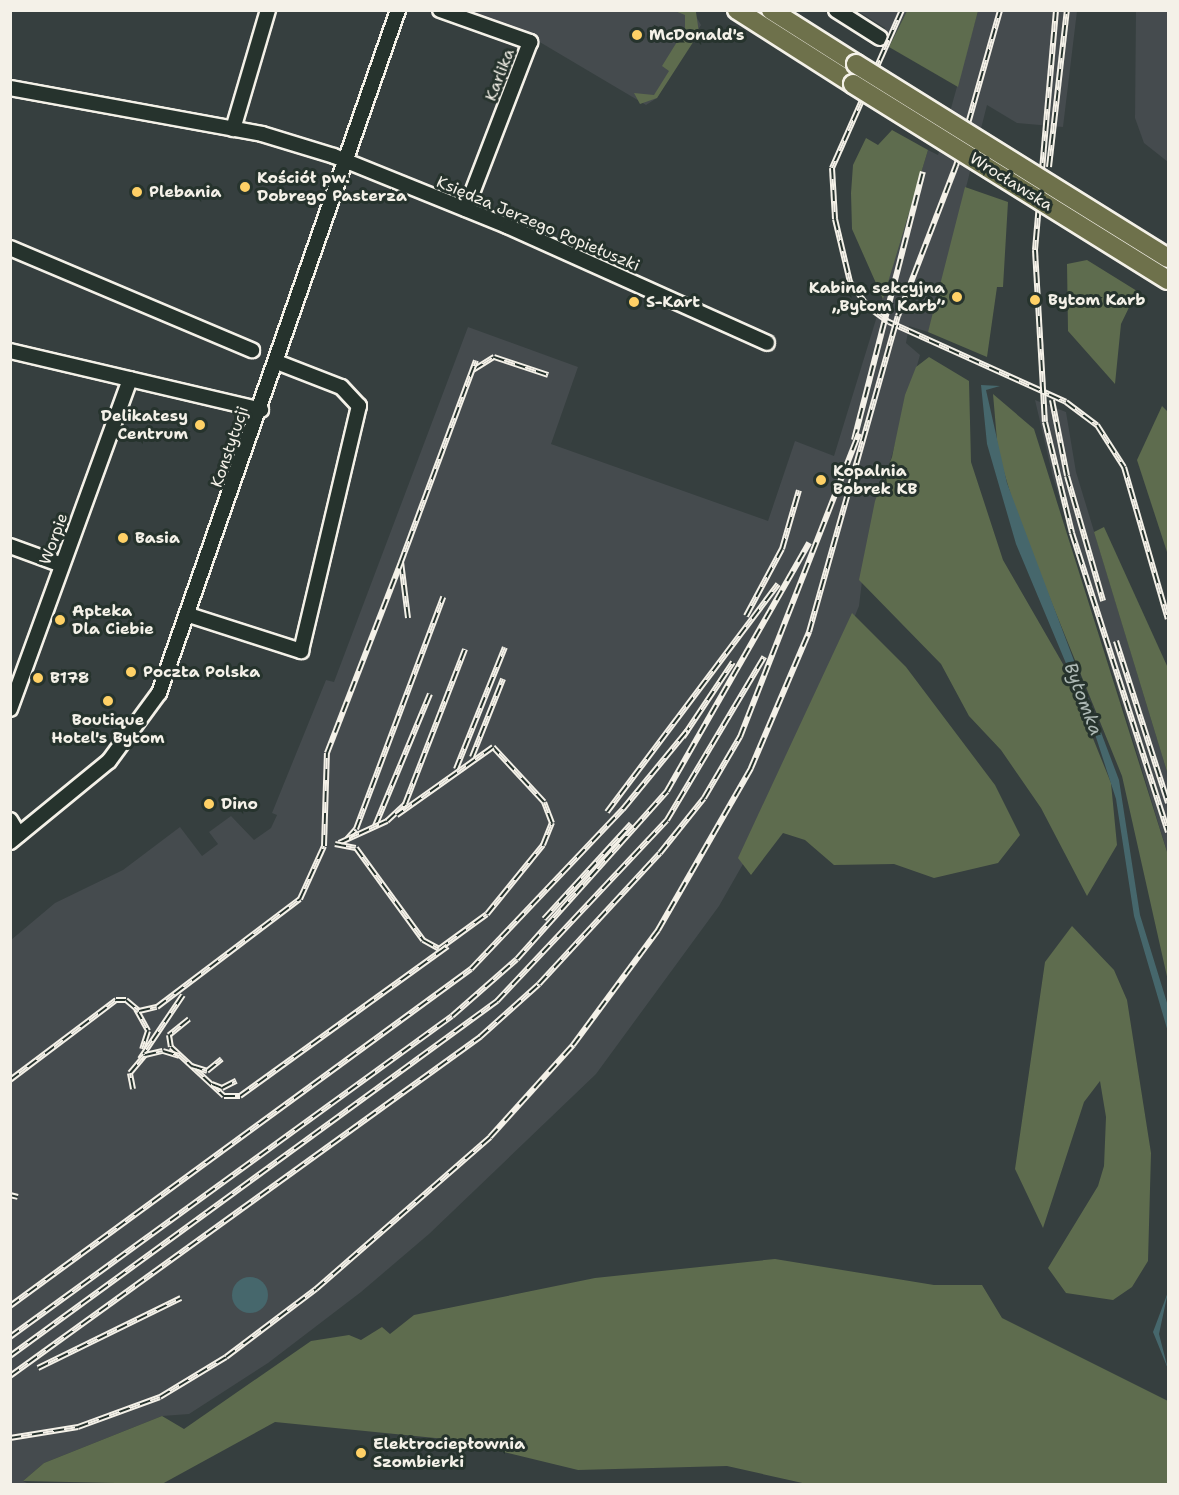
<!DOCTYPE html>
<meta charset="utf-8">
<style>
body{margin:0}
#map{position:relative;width:1179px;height:1495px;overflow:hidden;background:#363f3f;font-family:"Shantell Sans",sans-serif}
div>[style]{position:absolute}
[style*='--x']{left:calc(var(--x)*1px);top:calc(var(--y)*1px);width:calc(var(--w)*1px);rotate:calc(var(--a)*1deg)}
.built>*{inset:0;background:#454b4e}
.green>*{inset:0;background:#5e6c4e}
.water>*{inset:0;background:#46676c}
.round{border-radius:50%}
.roads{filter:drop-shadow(2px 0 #f4f1e8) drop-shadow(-2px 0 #f4f1e8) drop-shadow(0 2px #f4f1e8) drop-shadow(0 -2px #f4f1e8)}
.minor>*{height:14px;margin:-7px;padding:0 7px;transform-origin:7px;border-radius:7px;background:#26332d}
.major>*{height:18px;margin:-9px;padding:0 9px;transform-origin:9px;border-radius:9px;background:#6e714b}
.rail>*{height:6px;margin-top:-3px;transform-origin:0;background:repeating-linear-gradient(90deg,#26332d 0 11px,#f4f1e8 0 22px);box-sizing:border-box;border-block:2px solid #f4f1e8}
.bridges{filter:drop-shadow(2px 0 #f4f1e8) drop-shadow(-2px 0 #f4f1e8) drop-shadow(0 2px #f4f1e8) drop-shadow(0 -2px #f4f1e8)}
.major-bridge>*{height:18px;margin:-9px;padding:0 9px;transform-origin:9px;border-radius:9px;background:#6e714b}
.dots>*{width:16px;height:16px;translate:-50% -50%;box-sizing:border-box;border:3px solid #26332d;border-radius:50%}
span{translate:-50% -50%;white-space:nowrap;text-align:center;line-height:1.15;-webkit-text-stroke:6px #26332d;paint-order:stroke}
.poi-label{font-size:16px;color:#f4f1e8;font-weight:700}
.left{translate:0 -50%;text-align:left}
.right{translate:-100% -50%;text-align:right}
.street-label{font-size:16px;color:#f4f1e8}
.water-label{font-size:18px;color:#aebab6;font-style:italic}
.frame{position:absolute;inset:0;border:12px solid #f4f1e8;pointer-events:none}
</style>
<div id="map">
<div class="built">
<div style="clip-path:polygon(466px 11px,693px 11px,701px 25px,657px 98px,646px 105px,516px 28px)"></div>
<div style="clip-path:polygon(858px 11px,907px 11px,889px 47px,879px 41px,885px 28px)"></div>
<div style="clip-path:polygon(978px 11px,1077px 11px,1063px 127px,1017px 123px,987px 105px,933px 317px,928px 332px,909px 326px,906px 343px,920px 355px,866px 548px,859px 606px,779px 801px,719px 906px,596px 1074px,429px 1234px,361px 1292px,268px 1363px,189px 1414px,162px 1416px,44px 1463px,23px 1481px,29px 1484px,11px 1484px,11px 940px,55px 903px,123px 870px,180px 827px,202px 856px,218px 844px,209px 832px,231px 816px,254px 840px,271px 828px,277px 815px,272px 813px,326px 680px,334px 682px,468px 327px,578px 367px,551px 444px,768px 521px,795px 441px,834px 456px,928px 150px,938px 155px)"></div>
<div style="clip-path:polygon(1136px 11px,1168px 11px,1168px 162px,1144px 143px,1135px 118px)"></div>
<div style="clip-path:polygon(1035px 400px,1066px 412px,1076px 472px,1168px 775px,1168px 855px,1053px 477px)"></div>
</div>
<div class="green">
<div style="clip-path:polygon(675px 11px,696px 12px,699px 33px,657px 98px,640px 104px,634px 93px,654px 95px,669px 71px,662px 66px,685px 29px,685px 15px)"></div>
<div style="clip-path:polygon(907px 11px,978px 11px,958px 87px,889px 47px)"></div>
<div style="clip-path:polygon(892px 130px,928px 150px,883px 299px,852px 229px,851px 193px,853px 165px,866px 138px,878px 145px)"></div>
<div style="clip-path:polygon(965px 187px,1008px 202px,1003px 287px,997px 287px,987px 357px,928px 332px)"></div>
<div style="clip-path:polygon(1087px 260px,1137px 291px,1121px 324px,1115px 384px,1068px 331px,1067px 264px)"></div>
<div style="clip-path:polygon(929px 357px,969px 381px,971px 462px,1003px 560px,1063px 664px,1111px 783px,1117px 845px,1087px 896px,1041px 808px,1001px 750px,969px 716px,941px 664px,859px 580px,875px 501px,892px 457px,905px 395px,916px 367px)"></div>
<div style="clip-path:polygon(993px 394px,1034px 429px,1168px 855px,1168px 981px,1122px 776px,1019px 522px,998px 452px)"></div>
<div style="clip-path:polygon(1162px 406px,1168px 412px,1168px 555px,1137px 460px)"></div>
<div style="clip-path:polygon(1104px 527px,1168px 668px,1168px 775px,1094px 532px)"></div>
<div style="clip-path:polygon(852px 613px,906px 667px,995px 785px,1020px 835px,998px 863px,934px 878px,894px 864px,834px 865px,805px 840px,783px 833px,751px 875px,738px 858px)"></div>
<div style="clip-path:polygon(1072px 926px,1114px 970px,1127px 1000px,1151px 1153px,1148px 1261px,1132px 1287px,1113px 1300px,1066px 1293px,1048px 1268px,1098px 1186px,1104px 1166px,1106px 1117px,1100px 1081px,1084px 1102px,1043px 1228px,1015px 1169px,1045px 962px)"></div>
<div style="clip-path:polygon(775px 1259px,934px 1285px,982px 1285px,1002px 1318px,1168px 1401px,1168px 1484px,807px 1484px,727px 1466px,578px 1470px,455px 1440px,275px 1422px,162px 1484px,23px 1481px,44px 1463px,162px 1416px,184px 1429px,311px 1341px,349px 1335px,361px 1340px,382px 1327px,390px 1334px,414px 1315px,595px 1278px)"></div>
</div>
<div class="water">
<div style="clip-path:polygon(981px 385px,1000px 386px,986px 390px,1007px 483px,1119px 780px,1140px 915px,1168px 1006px,1168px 1032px,1134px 916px,1116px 799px,1093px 728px,1016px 544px,987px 444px)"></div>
<div class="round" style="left:232px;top:1277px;width:36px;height:36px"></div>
<div style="clip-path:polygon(1168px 1292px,1159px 1334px,1168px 1369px,1153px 1332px)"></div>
</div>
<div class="roads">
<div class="minor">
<div style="--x:440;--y:10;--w:96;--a:19.6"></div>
<div style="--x:530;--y:42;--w:179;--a:111"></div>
<div style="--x:836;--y:10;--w:52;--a:32.5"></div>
<div style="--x:10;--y:88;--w:256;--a:10.3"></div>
<div style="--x:262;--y:134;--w:75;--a:17"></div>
<div style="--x:334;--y:156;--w:187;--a:22"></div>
<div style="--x:507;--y:226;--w:285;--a:24.2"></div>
<div style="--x:233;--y:129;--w:124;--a:-73.6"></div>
<div style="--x:10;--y:248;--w:263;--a:22.9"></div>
<div style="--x:10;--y:351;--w:258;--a:13.2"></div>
<div style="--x:10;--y:546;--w:55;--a:20.1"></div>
<div style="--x:189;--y:615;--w:118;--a:17.8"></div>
<div style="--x:301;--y:651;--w:252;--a:-76.7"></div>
<div style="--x:359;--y:406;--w:26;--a:-133"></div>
<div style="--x:341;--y:387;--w:69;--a:-158.7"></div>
<div style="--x:10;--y:709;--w:351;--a:-70"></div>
<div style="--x:10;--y:820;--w:17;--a:59"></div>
<div style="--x:10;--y:842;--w:128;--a:-39.3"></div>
<div style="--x:109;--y:761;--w:84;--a:-53.7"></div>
<div style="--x:159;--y:693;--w:724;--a:-70.71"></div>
</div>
<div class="major">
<div style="--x:737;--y:10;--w:138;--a:32.5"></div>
<div style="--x:771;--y:10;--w:101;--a:32.4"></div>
</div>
</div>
<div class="rail">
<div style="--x:902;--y:10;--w:173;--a:113.9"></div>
<div style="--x:832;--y:168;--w:51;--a:86.6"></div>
<div style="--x:835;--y:219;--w:65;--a:76.6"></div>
<div style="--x:850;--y:282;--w:31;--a:54"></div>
<div style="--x:868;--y:307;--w:26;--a:36"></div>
<div style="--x:889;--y:322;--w:194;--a:24.3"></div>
<div style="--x:1066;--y:402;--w:39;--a:37"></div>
<div style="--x:1097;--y:425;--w:50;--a:57.3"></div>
<div style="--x:1124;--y:467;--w:158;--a:73.9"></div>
<div style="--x:1056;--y:10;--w:241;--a:95"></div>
<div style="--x:1035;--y:250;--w:172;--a:86.7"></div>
<div style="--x:1045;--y:422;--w:114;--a:76.3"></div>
<div style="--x:1072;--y:533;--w:314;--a:72.2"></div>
<div style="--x:1049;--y:167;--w:158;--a:-83.5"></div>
<div style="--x:473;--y:370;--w:25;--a:-32"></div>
<div style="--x:494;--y:357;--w:57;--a:18.4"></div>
<div style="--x:1052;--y:400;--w:77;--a:78.8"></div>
<div style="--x:1067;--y:476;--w:130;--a:73.9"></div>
<div style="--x:854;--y:440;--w:277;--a:-75.6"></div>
<div style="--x:746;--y:616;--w:76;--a:-61.8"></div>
<div style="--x:782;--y:549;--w:61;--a:-73.9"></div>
<div style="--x:408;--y:618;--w:56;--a:-97.1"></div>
<div style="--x:401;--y:562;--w:215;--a:-69.6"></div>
<div style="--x:1116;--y:641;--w:170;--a:72.2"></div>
<div style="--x:683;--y:737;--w:90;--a:-56.3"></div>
<div style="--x:472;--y:757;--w:84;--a:-68.3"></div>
<div style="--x:456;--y:769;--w:131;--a:-68.1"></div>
<div style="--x:607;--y:812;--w:285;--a:-53.1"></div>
<div style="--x:375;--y:826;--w:143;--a:-67.4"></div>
<div style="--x:347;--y:839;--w:13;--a:-48"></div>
<div style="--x:356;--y:829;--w:248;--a:-69.4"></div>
<div style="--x:339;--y:843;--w:53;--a:-24.6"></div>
<div style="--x:387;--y:821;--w:25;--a:-43"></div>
<div style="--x:405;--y:804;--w:166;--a:-68.8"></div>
<div style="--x:335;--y:844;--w:21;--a:11"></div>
<div style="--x:356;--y:848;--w:114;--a:53.9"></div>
<div style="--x:423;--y:940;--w:18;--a:29"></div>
<div style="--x:439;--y:949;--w:59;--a:-36.1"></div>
<div style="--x:487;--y:914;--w:89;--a:-50.9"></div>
<div style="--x:543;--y:845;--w:24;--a:-68"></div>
<div style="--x:552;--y:823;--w:22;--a:-111"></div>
<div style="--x:544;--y:802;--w:75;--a:-132.8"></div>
<div style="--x:493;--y:747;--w:118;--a:144.7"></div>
<div style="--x:544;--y:919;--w:129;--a:-47.5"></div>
<div style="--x:136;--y:1009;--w:25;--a:61"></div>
<div style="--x:148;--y:1031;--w:19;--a:108"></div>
<div style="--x:189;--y:1019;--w:26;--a:141"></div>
<div style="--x:169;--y:1035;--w:12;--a:81"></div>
<div style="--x:171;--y:1047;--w:72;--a:42.8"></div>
<div style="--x:224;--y:1096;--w:16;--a:0"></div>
<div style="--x:240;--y:1096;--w:256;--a:-35.8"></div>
<div style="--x:140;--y:1059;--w:77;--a:-56.1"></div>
<div style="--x:192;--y:1066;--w:16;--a:18"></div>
<div style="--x:207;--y:1071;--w:19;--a:-39"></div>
<div style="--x:10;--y:1080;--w:133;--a:-37"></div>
<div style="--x:116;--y:1000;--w:10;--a:0"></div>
<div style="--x:126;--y:1000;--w:17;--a:40"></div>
<div style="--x:139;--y:1011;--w:18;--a:-13"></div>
<div style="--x:157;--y:1007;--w:179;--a:-37.1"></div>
<div style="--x:300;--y:899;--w:58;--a:-65.6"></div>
<div style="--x:324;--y:846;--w:93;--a:-88.2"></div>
<div style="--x:327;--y:753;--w:205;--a:-68.8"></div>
<div style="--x:212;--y:1084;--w:11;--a:22"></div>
<div style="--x:222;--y:1088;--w:16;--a:-27"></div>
<div style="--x:133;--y:1089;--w:16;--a:-101"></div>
<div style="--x:130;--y:1073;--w:23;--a:-50"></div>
<div style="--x:145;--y:1055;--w:18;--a:-13"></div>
<div style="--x:163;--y:1051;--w:17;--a:17"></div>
<div style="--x:10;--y:1195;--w:8;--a:14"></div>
<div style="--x:10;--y:1306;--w:571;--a:-36.17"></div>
<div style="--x:471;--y:969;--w:221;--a:-46.5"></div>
<div style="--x:623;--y:809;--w:102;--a:-50.6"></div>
<div style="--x:10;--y:1337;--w:546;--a:-35.99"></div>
<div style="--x:452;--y:1016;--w:86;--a:-41.2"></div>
<div style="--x:517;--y:959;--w:225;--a:-48.2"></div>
<div style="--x:667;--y:791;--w:286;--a:-60.2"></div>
<div style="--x:10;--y:1356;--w:603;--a:-36.09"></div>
<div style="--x:497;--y:1001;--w:248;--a:-46.8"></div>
<div style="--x:667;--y:820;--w:190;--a:-59.2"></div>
<div style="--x:38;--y:1368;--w:159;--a:-26.1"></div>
<div style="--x:10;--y:1376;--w:580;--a:-35.8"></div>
<div style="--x:480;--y:1037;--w:79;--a:-41.9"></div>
<div style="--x:539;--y:984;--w:178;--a:-47.3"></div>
<div style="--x:660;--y:853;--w:70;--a:-51.3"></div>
<div style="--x:704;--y:798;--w:71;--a:-59.5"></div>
<div style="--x:740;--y:737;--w:326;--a:-68.6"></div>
<div style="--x:10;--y:1438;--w:69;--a:-9.2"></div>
<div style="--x:78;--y:1427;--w:87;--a:-20.1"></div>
<div style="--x:160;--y:1397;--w:77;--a:-31.2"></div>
<div style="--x:226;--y:1357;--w:113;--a:-37.1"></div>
<div style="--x:316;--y:1289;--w:231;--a:-41.1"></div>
<div style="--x:490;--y:1137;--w:124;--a:-47.9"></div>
<div style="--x:573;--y:1045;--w:143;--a:-53.5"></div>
<div style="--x:658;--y:930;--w:187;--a:-60.1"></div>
<div style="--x:751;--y:768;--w:148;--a:-66.9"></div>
<div style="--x:809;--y:632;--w:328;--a:-74.3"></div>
<div style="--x:898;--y:316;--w:161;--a:-68.9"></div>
<div style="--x:956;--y:166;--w:162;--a:-74.2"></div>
</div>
<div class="bridges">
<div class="major-bridge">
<div style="--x:856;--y:64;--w:367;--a:31.9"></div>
<div style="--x:853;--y:84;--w:371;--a:31.9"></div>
</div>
</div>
<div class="dots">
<div style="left:637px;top:35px;background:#ffd166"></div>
<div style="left:245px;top:187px;background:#ffd166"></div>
<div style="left:137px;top:192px;background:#ffd166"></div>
<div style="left:957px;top:297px;background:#ffd166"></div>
<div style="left:1035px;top:300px;background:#ffd166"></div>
<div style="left:634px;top:302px;background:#ffd166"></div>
<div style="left:200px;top:425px;background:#ffd166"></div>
<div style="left:821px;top:480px;background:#ffd166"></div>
<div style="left:123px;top:538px;background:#ffd166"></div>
<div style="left:60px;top:620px;background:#ffd166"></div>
<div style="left:131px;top:672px;background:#ffd166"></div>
<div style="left:38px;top:678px;background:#ffd166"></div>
<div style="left:108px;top:701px;background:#ffd166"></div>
<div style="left:209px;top:804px;background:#ffd166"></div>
<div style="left:361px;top:1453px;background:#ffd166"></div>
</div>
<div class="poi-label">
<span class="left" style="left:649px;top:35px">McDonald's</span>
<span class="left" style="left:257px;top:187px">Kościół pw.<br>Dobrego Pasterza</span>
<span class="left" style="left:149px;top:192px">Plebania</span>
<span class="right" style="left:945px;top:297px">Kabina sekcyjna<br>„Bytom Karb”</span>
<span class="left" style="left:1048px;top:300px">Bytom Karb</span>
<span class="left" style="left:646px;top:302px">S-Kart</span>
<span class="right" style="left:188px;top:425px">Delikatesy<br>Centrum</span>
<span class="left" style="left:833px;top:480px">Kopalnia<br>Bobrek KB</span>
<span class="left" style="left:135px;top:538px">Basia</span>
<span class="left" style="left:72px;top:620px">Apteka<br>Dla Ciebie</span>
<span class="left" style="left:143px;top:672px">Poczta Polska</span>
<span class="left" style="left:50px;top:678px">B178</span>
<span style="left:108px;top:729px">Boutique<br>Hotel's Bytom</span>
<span class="left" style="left:221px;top:804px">Dino</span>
<span class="left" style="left:373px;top:1453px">Elektrociepłownia<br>Szombierki</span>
</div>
<div class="street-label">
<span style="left:500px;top:75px;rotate:-69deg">Karlika</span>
<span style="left:1011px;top:182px;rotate:32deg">Wrocławska</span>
<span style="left:538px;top:224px;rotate:23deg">Księdza Jerzego Popiełuszki</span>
<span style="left:230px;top:447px;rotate:-71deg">Konstytucji</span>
<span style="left:54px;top:539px;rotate:-70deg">Worpie</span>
</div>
<div class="water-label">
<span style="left:1083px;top:699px;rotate:69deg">Bytomka</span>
</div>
<div class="frame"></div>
</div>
